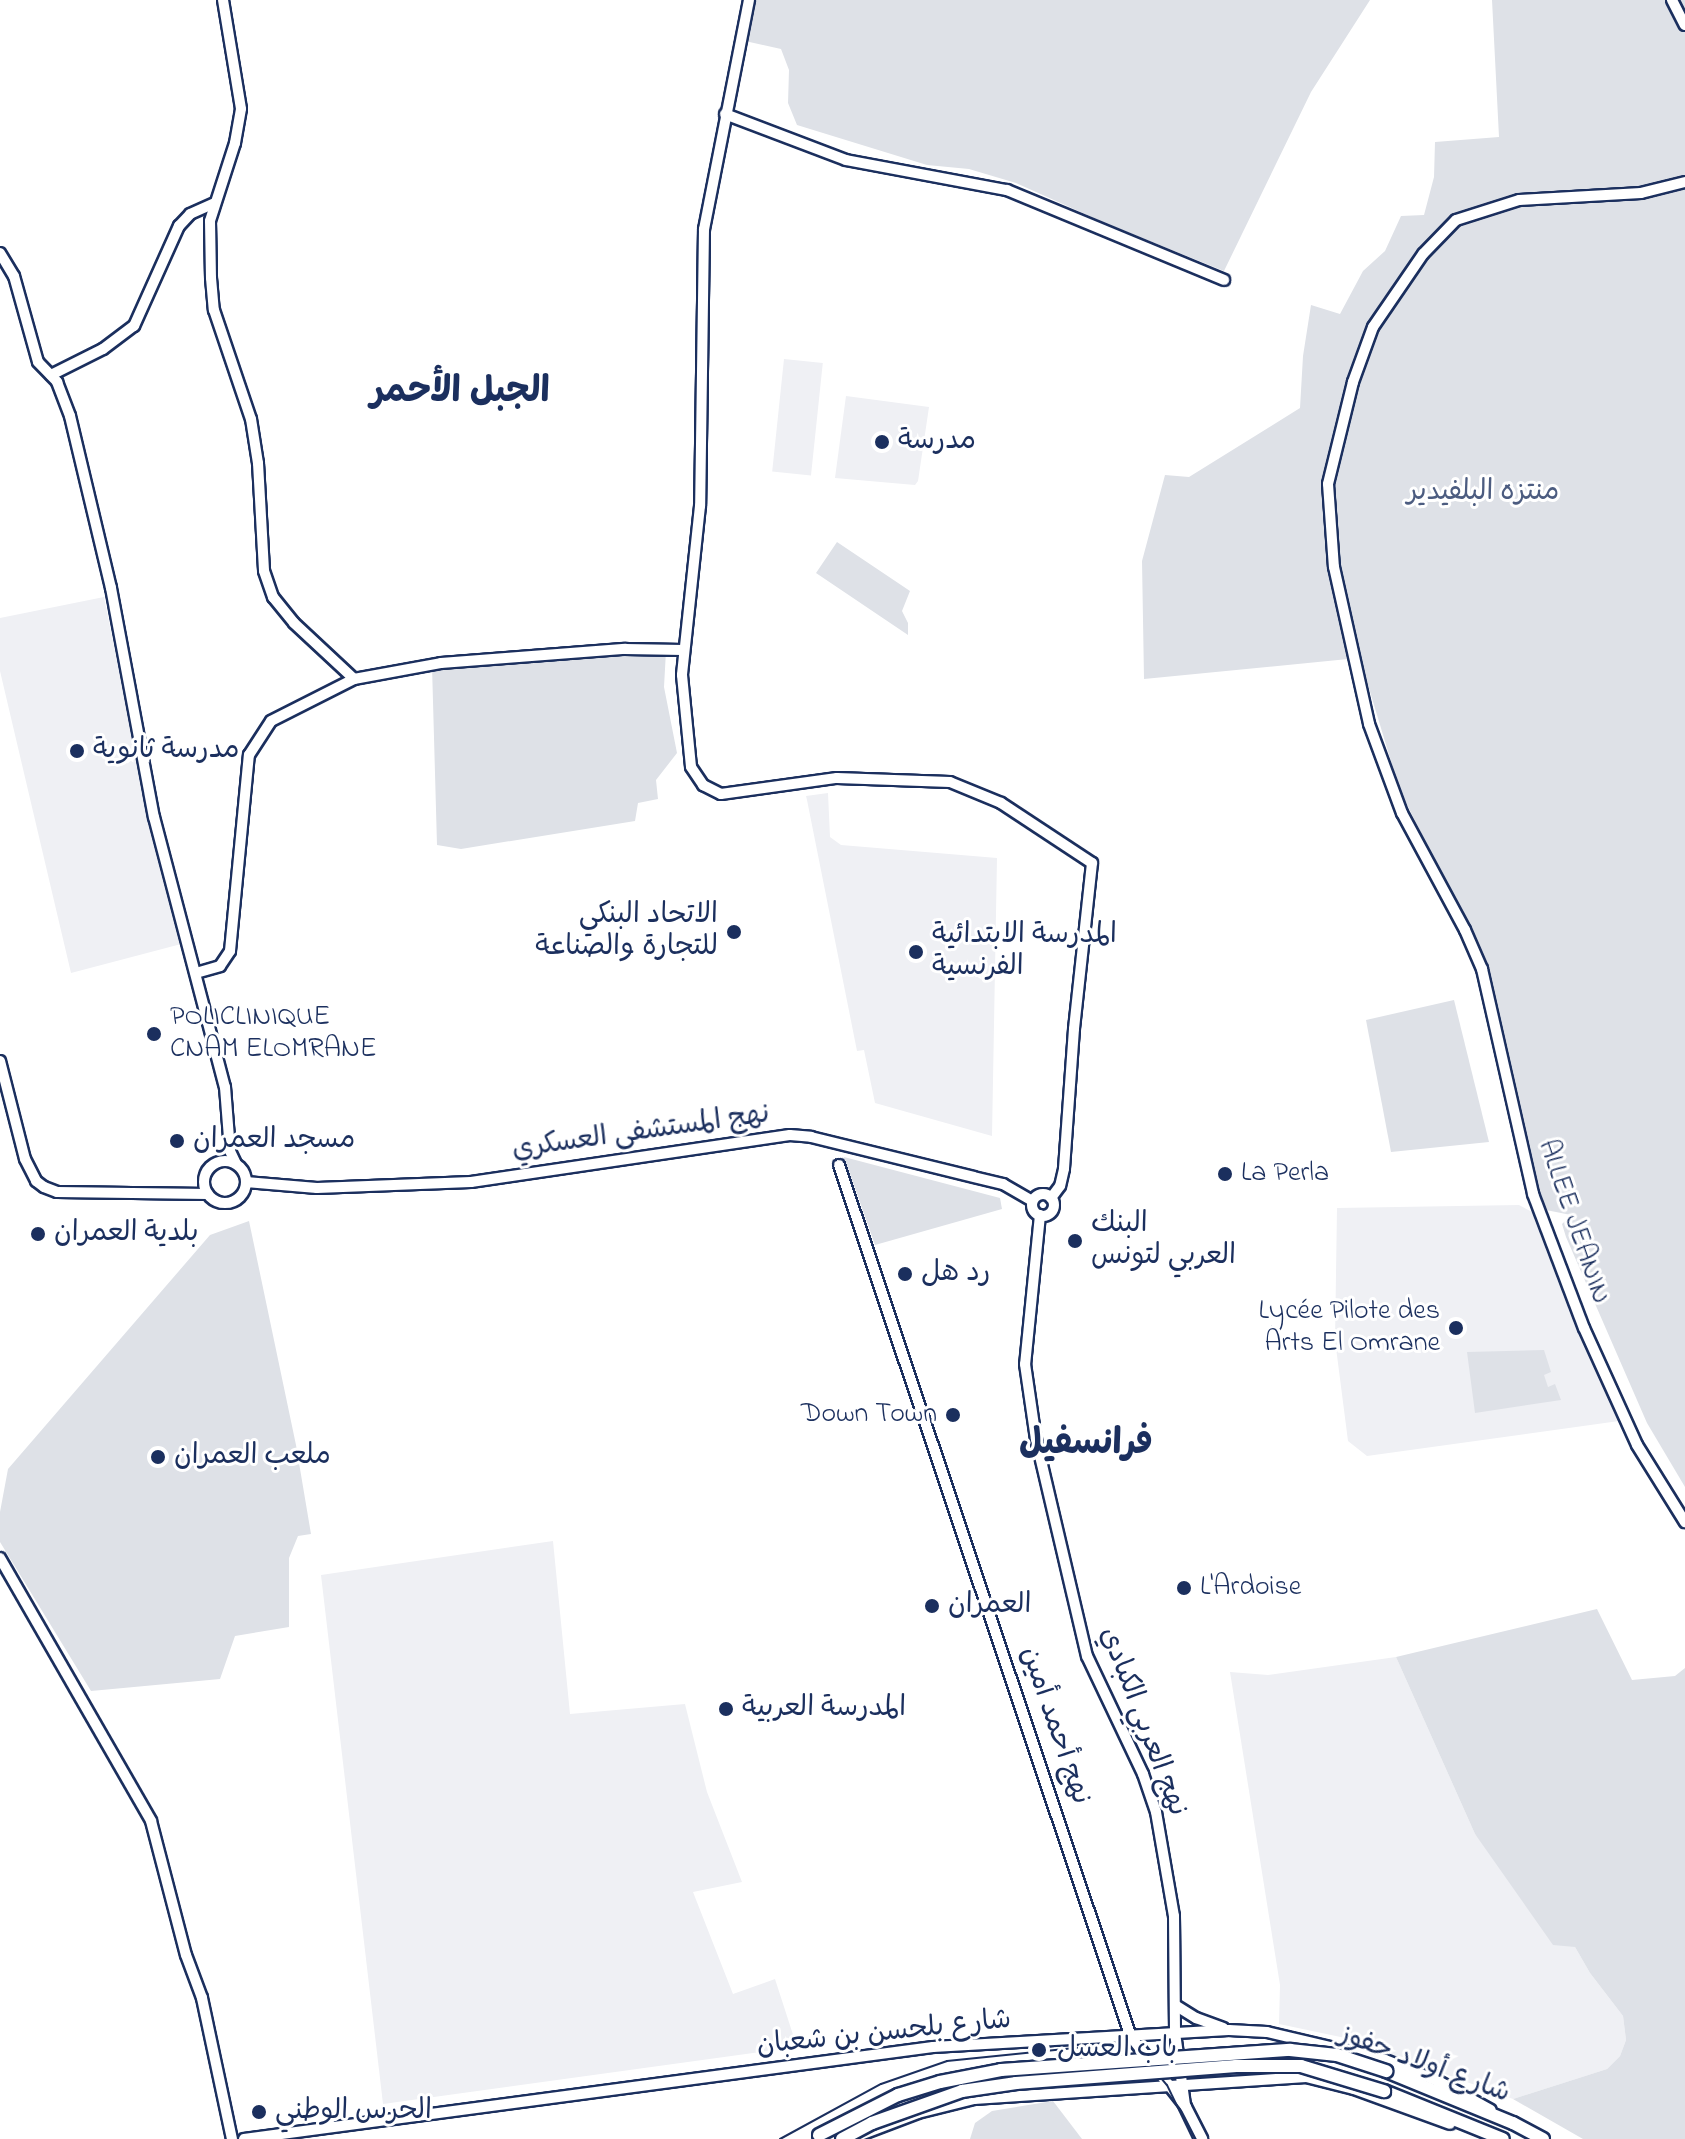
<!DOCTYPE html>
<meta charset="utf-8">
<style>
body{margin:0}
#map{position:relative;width:1685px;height:2139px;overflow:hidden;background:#fff;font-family:"Indie Flower","Playpen Sans Arabic",sans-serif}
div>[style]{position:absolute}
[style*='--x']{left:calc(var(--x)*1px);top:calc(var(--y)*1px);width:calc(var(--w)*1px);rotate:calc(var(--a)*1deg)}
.built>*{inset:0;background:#eff0f4;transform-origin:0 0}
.green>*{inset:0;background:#dee1e7}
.roads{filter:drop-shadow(2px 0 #1b2f5e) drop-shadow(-2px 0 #1b2f5e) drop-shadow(0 2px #1b2f5e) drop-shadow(0 -2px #1b2f5e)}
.minor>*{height:10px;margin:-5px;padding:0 5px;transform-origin:5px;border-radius:5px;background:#fff}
.minor>.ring{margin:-5px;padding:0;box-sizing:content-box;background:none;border:10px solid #fff;border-radius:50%}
.major>*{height:12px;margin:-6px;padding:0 6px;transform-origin:6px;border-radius:6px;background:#fff}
.tram>*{height:2px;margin:-1px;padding:0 1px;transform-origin:1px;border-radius:1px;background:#1b2f5e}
.bridges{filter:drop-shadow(2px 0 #1b2f5e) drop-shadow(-2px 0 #1b2f5e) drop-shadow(0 2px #1b2f5e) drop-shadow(0 -2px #1b2f5e)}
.major-bridge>*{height:12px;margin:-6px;padding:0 6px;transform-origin:6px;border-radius:6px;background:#fff}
.dots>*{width:22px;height:22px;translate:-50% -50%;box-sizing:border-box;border:4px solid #fff;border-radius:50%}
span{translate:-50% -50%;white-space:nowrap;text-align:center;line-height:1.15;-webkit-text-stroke:6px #fff;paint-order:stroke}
.poi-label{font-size:28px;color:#1b2f5e}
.left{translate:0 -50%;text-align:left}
.right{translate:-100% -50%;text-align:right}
.park-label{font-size:28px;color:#4c5c80}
.street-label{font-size:28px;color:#1b2f5e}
.district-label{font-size:36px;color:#1b2f5e;font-weight:700}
</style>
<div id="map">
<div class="built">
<div style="left:784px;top:359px;width:39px;height:113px;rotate:6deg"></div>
<div style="clip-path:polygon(846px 396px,929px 407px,918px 481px,915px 485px,835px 478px)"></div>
<div style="clip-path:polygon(104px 597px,151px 830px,185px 943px,71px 973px,0 671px,0 618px)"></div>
<div style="clip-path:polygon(828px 793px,830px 837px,841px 845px,997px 858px,992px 1136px,875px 1103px,864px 1050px,857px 1051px,807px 800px,806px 796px)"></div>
<div style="clip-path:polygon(1519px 1205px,1538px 1215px,1581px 1339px,1619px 1421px,1367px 1456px,1348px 1441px,1335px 1340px,1337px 1208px)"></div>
<div style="clip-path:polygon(553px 1541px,570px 1714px,685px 1704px,707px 1792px,742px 1882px,693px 1892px,733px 1994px,775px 1979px,797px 2047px,383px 2104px,321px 1575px)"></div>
<div style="clip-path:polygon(1396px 1657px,1475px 1834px,1575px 1947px,1590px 1973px,1623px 2016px,1626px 2040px,1620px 2056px,1607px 2069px,1513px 2099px,1350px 2039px,1279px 2024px,1280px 1985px,1230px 1672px,1268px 1675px)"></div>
</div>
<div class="green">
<div style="clip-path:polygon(752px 0,1370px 0,1311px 92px,1224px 271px,1105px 223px,1016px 183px,969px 169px,927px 165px,797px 125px,788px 103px,789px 70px,781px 49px,745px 41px)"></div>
<div style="clip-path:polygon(1492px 0,1685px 0,1685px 1487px,1647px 1423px,1566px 1237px,1562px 1224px,1571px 1215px,1546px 1210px,1526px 1148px,1494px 996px,1478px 945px,1400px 791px,1358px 652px,1348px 659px,1144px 679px,1142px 561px,1165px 475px,1189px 477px,1300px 408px,1303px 356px,1311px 305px,1340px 314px,1363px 271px,1385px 251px,1401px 216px,1424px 215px,1434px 177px,1435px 142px,1499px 137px)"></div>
<div style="clip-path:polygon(837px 542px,910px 591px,902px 611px,908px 623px,908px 635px,816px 573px)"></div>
<div style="clip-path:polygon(666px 651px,664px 687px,677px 753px,656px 780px,658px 799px,638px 803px,635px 821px,461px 849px,437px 845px,432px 666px)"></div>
<div style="clip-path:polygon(1454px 1000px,1489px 1142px,1391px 1152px,1366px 1020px)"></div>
<div style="clip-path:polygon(844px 1157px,1000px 1198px,1002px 1209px,875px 1245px)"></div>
<div style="clip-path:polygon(249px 1221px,296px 1445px,311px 1534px,298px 1536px,289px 1558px,289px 1627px,235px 1636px,220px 1679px,91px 1691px,0 1542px,0 1512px,8px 1469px,210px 1235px)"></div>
<div style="clip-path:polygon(1544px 1350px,1551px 1372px,1544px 1375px,1548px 1387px,1555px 1384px,1561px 1400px,1475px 1413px,1467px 1352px)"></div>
<div style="clip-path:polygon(1597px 1609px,1632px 1680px,1675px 1676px,1685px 1668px,1685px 2139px,1583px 2139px,1513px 2099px,1607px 2069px,1620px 2056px,1626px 2040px,1623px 2016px,1590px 1973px,1575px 1947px,1553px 1945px,1475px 1834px,1396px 1657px)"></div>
<div style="clip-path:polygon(1053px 2101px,1082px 2139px,970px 2139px,975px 2123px,992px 2111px)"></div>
</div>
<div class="roads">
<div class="minor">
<div style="--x:223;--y:0;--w:110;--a:80.6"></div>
<div style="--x:241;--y:109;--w:35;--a:100"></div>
<div style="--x:235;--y:143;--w:82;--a:107.8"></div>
<div style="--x:210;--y:221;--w:57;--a:89"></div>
<div style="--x:211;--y:278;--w:32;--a:85"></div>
<div style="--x:214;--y:310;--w:115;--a:71.3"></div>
<div style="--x:251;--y:419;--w:45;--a:81"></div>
<div style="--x:258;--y:463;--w:108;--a:86.8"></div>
<div style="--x:264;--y:571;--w:28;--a:71"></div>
<div style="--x:273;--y:597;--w:33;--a:51"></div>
<div style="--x:294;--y:623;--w:82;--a:43"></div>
<div style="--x:749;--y:0;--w:233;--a:101.1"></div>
<div style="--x:704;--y:229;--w:277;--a:90.8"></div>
<div style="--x:700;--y:506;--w:170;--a:96.1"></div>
<div style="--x:682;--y:675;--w:92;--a:84.4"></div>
<div style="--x:691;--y:767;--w:22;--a:56"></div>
<div style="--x:703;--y:785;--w:20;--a:27"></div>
<div style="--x:721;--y:794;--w:117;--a:-7.9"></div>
<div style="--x:837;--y:778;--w:113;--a:2"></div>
<div style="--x:950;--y:782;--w:55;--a:22.4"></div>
<div style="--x:1001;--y:803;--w:109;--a:33.4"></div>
<div style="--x:1092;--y:863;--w:167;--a:96.2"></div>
<div style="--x:1074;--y:1029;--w:140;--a:94.1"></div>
<div style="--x:1064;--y:1169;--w:17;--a:103"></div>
<div style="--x:1060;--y:1186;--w:15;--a:127"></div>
<div style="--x:1672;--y:0;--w:28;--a:63"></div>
<div style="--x:725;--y:114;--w:129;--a:20.8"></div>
<div style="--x:846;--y:160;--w:164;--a:10.6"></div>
<div style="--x:1007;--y:190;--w:235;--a:22.5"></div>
<div style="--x:1685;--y:182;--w:45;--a:166"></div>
<div style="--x:1641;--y:193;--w:122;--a:176.7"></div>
<div style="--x:1519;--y:200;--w:66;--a:162.4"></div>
<div style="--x:1456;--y:220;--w:47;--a:134.1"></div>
<div style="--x:1423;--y:254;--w:88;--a:124.4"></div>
<div style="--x:1373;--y:327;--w:59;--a:110"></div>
<div style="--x:1353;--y:382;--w:105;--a:103.8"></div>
<div style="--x:1328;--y:484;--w:83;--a:85.9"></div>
<div style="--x:1334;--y:567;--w:161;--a:77.4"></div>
<div style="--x:1369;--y:724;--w:95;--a:69.7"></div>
<div style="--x:1402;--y:813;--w:133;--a:61.7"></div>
<div style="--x:1465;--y:930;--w:43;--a:66.4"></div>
<div style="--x:1482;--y:969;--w:231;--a:77.2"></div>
<div style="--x:1533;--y:1194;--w:143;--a:69.2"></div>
<div style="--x:1584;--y:1328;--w:128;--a:65.6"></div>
<div style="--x:1637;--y:1445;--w:91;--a:58.1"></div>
<div style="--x:0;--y:253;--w:27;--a:59"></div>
<div style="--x:14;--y:276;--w:89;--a:74.4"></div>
<div style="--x:38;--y:362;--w:28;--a:46"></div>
<div style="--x:57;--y:382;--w:36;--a:69"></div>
<div style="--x:70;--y:416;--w:177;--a:76.6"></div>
<div style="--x:111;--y:588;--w:233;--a:79.4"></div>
<div style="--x:154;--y:817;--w:279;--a:75.3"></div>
<div style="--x:225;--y:1087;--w:64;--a:85.5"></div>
<div style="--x:230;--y:1151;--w:14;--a:65"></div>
<div style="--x:51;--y:375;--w:58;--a:-26.6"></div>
<div style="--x:103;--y:349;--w:39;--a:-37"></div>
<div style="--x:134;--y:326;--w:110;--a:-65.8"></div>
<div style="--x:179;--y:226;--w:16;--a:-47"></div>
<div style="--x:190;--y:214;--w:27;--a:-24"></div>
<div style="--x:196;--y:973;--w:25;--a:-16"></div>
<div style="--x:220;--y:966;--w:18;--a:-56"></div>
<div style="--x:230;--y:951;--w:197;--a:-84.5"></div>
<div style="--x:249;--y:755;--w:40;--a:-57.1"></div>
<div style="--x:271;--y:721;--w:93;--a:-26.8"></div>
<div style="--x:354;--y:679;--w:88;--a:-10.4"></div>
<div style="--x:441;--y:663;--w:185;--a:-4.4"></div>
<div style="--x:625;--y:649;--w:58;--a:1"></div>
<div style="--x:0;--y:1061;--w:101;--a:75.7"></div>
<div style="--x:25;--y:1159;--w:25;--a:63"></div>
<div style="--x:36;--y:1181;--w:10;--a:37"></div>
<div style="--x:44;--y:1187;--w:14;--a:21"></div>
<div style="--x:57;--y:1192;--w:151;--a:0.8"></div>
<div class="ring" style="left:204px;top:1161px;width:32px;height:32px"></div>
<div style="--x:839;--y:1165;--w:920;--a:71.49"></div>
<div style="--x:1131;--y:2037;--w:89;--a:51.8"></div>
<div style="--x:1186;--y:2107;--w:36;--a:63"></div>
<div style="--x:246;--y:1182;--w:71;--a:4.8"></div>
<div style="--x:317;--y:1188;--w:154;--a:-2.2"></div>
<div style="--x:471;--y:1182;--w:322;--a:-8.4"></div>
<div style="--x:790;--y:1135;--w:21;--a:5"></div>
<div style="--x:811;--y:1137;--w:198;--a:13.8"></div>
<div style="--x:1003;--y:1184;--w:34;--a:30"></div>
<div class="ring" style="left:1032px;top:1194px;width:12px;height:12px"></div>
<div style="--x:1040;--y:1215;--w:150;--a:95.7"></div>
<div style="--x:1025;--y:1364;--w:76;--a:81.7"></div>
<div style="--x:1036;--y:1439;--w:223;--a:76.8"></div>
<div style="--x:1087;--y:1656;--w:131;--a:64.6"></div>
<div style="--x:1143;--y:1774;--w:40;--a:71.1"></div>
<div style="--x:1156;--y:1812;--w:106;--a:80.2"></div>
<div style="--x:1174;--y:1916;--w:117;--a:89.5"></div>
<div style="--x:1175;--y:2033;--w:73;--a:82.1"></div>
<div style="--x:0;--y:1558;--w:303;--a:60.1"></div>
<div style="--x:151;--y:1821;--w:138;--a:75.4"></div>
<div style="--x:186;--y:1955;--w:46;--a:69.6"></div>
<div style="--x:202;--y:1998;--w:144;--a:78"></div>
<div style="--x:1175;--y:2005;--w:25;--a:32"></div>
<div style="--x:1196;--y:2018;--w:29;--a:20"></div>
<div style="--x:860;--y:2135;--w:62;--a:-20.8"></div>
<div style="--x:918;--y:2113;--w:58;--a:-14"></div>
<div style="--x:974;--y:2099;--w:333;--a:-3.8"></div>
<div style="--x:1306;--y:2077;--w:49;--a:14"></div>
<div style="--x:1354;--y:2089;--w:102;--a:20"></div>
<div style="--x:244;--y:2139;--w:695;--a:-7.61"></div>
<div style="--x:933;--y:2047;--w:296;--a:-3.3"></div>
<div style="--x:1229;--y:2030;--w:38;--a:3"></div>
<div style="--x:1267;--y:2032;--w:121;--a:13.3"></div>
<div style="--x:1385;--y:2060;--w:57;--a:21.6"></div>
<div style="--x:1438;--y:2081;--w:60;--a:28.7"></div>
</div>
<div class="major">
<div style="--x:1386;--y:2071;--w:137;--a:22.3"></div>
<div style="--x:1513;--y:2123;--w:34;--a:28"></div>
<div style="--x:1384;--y:2091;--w:128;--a:22"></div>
</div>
</div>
<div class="tram">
<div style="--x:780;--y:2139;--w:115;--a:-28.6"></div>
<div style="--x:881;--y:2084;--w:70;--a:-19.2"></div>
<div style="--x:947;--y:2061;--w:148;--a:-5.8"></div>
<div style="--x:1094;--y:2046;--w:30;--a:12"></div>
<div style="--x:1123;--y:2052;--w:30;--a:26"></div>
<div style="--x:1150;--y:2065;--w:26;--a:50"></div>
<div style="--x:1167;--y:2085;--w:60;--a:64.3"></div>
</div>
<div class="bridges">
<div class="major-bridge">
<div style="--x:819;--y:2135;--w:89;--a:-26.9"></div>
<div style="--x:898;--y:2095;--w:44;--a:-17.2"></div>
<div style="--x:940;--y:2082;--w:62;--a:-11.1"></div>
<div style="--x:1001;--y:2070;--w:290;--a:-4"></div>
<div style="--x:1290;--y:2050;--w:47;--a:6.1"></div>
<div style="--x:1337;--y:2055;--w:52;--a:18.1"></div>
<div style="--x:842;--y:2139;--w:34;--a:-28"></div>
<div style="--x:872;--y:2123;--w:96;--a:-19.6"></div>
<div style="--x:962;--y:2091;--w:55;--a:-8.4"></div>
<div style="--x:1016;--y:2083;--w:221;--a:-4.4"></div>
<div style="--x:1236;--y:2066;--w:65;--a:0"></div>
<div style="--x:1301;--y:2066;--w:87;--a:16.8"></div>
</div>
</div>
<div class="dots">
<div style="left:882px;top:442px;background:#1b2f5e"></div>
<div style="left:77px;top:751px;background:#1b2f5e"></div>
<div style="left:734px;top:932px;background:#1b2f5e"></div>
<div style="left:916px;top:952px;background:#1b2f5e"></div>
<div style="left:154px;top:1034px;background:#1b2f5e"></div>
<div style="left:177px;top:1141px;background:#1b2f5e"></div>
<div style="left:1225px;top:1174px;background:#1b2f5e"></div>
<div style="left:38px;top:1234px;background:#1b2f5e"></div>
<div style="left:1075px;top:1241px;background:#1b2f5e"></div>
<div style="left:905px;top:1274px;background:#1b2f5e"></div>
<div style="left:1456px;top:1328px;background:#1b2f5e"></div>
<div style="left:953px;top:1415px;background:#1b2f5e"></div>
<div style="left:158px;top:1457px;background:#1b2f5e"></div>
<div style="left:1184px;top:1588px;background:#1b2f5e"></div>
<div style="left:932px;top:1606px;background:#1b2f5e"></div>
<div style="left:726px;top:1709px;background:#1b2f5e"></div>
<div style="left:1039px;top:2050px;background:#1b2f5e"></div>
<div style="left:259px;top:2112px;background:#1b2f5e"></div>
</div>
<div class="poi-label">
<span class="left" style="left:898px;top:442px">مدرسة</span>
<span class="left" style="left:93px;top:751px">مدرسة ثانوية</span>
<span class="right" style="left:718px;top:932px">الاتحاد البنكي<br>للتجارة والصناعة</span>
<span class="left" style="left:932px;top:952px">المدرسة الابتدائية<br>الفرنسية</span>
<span class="left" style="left:170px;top:1034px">POLICLINIQUE<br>CNAM ELOMRANE</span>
<span class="left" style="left:193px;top:1141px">مسجد العمران</span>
<span class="left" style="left:1241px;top:1174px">La Perla</span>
<span class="left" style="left:1091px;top:1241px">البنك<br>العربي لتونس</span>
<span class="left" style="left:54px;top:1234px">بلدية العمران</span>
<span class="left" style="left:921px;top:1274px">رد هل</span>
<span class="right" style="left:1440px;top:1328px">Lycée Pilote des<br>Arts El Omrane</span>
<span class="right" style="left:937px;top:1415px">Down Town</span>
<span class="left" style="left:174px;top:1457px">ملعب العمران</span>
<span class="left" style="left:1200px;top:1588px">L'Ardoise</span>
<span class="left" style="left:948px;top:1606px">العمران</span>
<span class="left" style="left:742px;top:1709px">المدرسة العربية</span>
<span class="left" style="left:1057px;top:2050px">باب العسل</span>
<span class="left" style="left:275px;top:2112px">الحرس الوطني</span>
</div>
<div class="park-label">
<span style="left:1483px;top:493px">منتزه البلفيدير</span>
</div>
<div class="street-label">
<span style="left:641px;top:1133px;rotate:-8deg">نهج المستشفى العسكري</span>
<span style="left:1573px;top:1222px;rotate:71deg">ALLEE JEANIN</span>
<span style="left:1142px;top:1722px;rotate:69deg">نهج العربي الكبادي</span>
<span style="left:1054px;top:1726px;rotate:71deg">نهج أحمد أمين</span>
<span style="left:884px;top:2034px;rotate:-6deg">شارع بلحسن بن شعبان</span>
<span style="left:1424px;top:2065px;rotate:20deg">شارع أولاد حفوز</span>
</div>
<div class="district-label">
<span style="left:460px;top:393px">الجبل الأحمر</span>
<span style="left:1086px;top:1445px">فرانسفيل</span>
</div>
</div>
